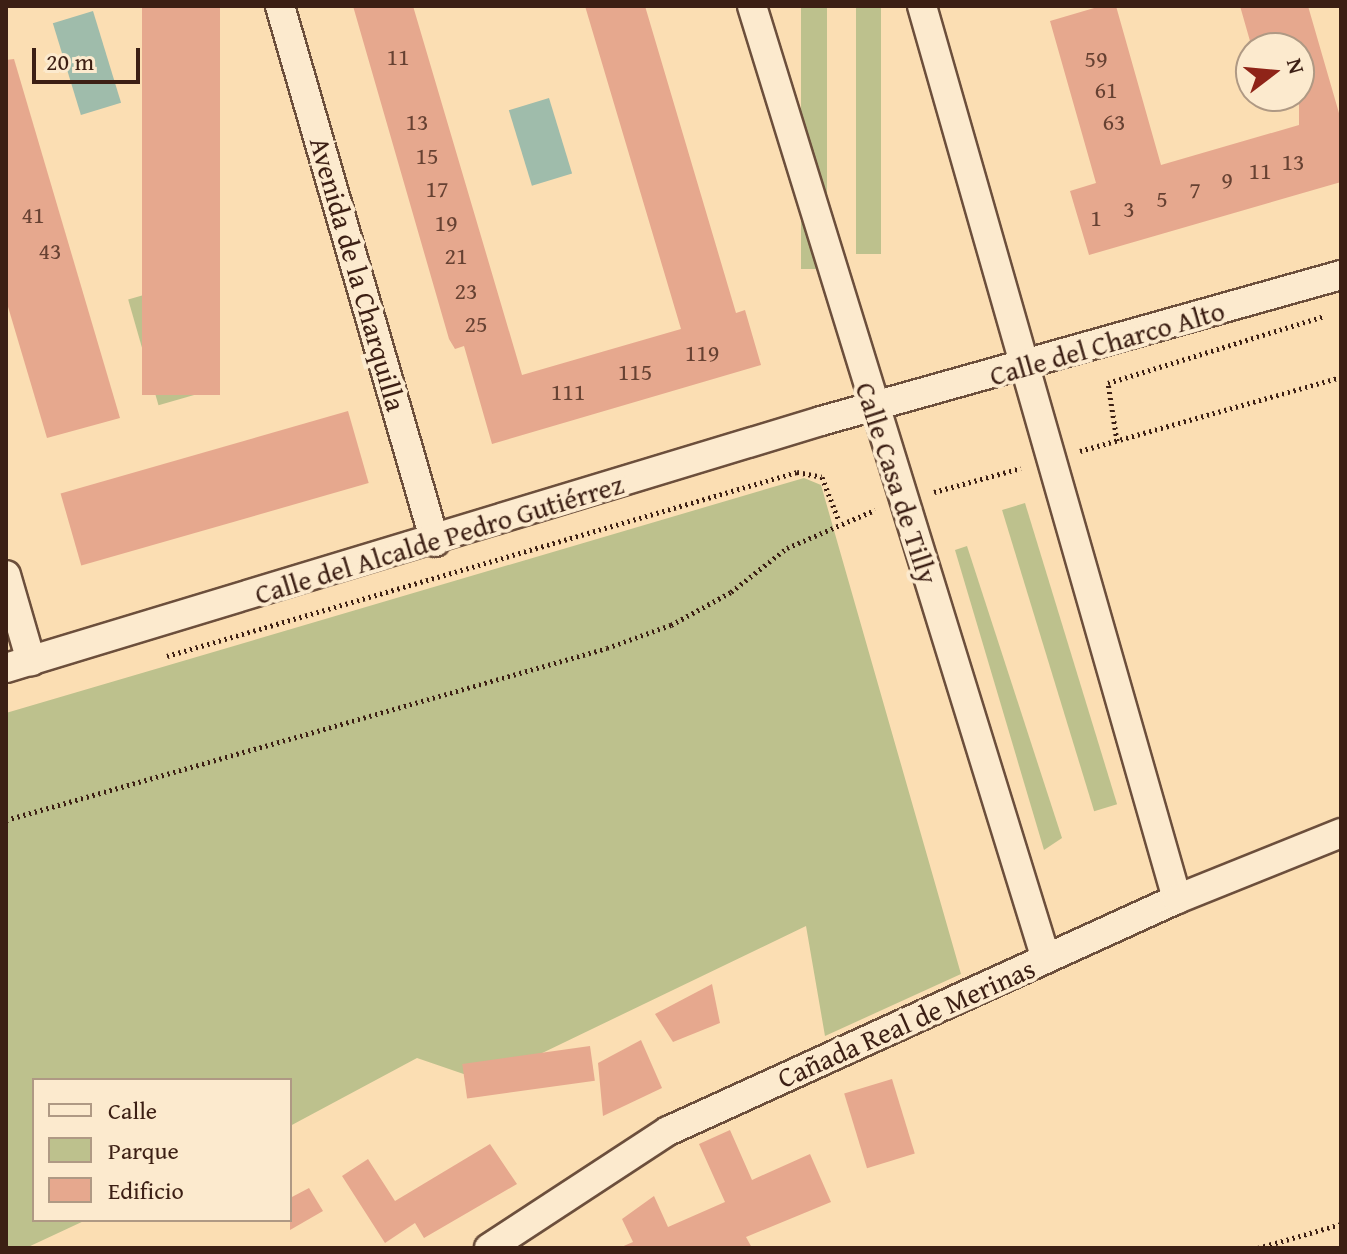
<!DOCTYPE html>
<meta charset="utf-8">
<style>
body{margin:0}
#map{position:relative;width:1347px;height:1254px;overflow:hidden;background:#fbdeb3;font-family:"Gentium Book Plus",serif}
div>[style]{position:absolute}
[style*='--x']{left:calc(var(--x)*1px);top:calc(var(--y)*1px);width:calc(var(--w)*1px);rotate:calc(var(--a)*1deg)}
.green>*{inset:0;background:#bdc18d;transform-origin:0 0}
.water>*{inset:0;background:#9fbcab;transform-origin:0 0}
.building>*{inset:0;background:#e6a88e;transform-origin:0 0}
.path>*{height:5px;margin-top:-2.5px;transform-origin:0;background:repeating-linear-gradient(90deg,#3c1f14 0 2px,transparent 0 6px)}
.roads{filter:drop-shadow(2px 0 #6c4f3c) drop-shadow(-2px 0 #6c4f3c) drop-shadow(0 2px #6c4f3c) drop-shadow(0 -2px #6c4f3c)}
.minor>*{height:28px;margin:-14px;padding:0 14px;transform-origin:14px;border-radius:14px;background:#fceace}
span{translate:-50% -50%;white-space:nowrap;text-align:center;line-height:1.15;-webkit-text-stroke:8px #fceace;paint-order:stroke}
.number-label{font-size:24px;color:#664132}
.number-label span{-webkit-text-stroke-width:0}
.street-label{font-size:28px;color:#3c1f14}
.frame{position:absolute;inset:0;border:8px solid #3c1f14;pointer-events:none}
.legend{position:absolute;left:32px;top:1078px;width:260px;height:144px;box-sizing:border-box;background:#fceace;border:2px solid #af9984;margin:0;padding:10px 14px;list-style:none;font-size:24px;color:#3c1f14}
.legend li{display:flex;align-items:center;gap:16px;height:40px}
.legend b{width:40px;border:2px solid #af9984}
.north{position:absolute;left:1235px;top:32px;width:80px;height:80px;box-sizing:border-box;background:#fceace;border:2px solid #af9984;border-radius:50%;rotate:74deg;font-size:22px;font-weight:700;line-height:32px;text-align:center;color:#3c1f14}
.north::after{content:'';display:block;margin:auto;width:28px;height:36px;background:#8f2418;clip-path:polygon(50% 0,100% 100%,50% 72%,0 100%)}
.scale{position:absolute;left:32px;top:48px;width:108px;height:36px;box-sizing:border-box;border:4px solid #3c1f14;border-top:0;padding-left:10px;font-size:24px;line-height:28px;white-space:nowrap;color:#3c1f14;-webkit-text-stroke:6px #fceace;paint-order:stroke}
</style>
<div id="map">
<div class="green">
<div style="left:801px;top:6px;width:26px;height:263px"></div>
<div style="left:856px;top:6px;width:25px;height:248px"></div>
<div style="left:182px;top:284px;width:110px;height:56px;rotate:74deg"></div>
<div style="clip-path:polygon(804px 478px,821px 485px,961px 974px,825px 1036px,806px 926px,484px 1081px,417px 1058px,290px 1126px,290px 1080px,34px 1080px,34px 1220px,86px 1220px,26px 1248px,6px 1248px,6px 713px)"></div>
<div style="left:1025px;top:503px;width:315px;height:24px;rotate:73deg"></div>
<div style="clip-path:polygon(967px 546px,1062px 838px,1044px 850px,955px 550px)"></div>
</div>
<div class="water">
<div style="left:93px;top:11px;width:96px;height:42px;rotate:73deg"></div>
<div style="left:549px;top:98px;width:79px;height:42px;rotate:73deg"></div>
</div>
<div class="building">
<div style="left:142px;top:6px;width:78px;height:389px"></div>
<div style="clip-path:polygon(353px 6px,413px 6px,522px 375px,681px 329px,585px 6px,645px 6px,736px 313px,745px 310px,761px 365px,492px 444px,464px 346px,455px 349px,449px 339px)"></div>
<div style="clip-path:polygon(1101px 6px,1116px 6px,1161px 165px,1299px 125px,1299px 48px,1252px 48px,1240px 6px,1308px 6px,1341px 120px,1341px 182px,1089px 255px,1070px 191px,1096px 183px,1050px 21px)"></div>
<div style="clip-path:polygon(14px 59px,120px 418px,47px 438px,6px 300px,6px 60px)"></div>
<div style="left:348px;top:411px;width:75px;height:299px;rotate:74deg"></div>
<div style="clip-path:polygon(712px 984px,720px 1023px,673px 1042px,655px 1014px)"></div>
<div style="clip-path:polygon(641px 1040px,662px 1088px,603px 1116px,598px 1063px)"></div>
<div style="left:590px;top:1046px;width:35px;height:129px;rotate:82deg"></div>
<div style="left:892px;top:1079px;width:78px;height:50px;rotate:73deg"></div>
<div style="clip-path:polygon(730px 1130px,752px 1180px,810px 1154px,831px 1202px,746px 1237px,752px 1248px,619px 1248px,633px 1242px,622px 1219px,654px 1196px,668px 1227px,725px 1202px,699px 1144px)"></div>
<div style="clip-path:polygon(490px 1144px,517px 1184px,424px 1238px,415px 1223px,385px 1243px,342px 1176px,368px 1159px,395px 1201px)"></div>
<div style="clip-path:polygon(309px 1188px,323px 1211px,290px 1230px,290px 1198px)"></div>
</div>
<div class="path">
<div style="--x:1117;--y:441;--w:59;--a:-98.8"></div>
<div style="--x:1108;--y:383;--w:227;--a:-17.2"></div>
<div style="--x:1080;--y:451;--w:271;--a:-15.8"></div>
<div style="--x:934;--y:492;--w:90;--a:-15.4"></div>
<div style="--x:167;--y:656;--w:656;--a:-16.28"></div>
<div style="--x:797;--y:472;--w:25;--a:11"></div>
<div style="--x:822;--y:477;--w:47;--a:68.9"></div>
<div style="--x:6;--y:820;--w:625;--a:-15.97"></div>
<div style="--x:607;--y:648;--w:68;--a:-19.8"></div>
<div style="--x:671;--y:625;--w:68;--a:-28.8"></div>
<div style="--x:731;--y:592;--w:71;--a:-38.2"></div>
<div style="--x:787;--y:548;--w:96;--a:-23.4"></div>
<div style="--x:1258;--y:1248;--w:86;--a:-16.1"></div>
</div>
<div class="roads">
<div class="minor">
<div style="--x:280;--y:6;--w:558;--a:73.87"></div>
<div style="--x:752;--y:6;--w:997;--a:72.86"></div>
<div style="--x:922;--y:6;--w:929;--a:74.06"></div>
<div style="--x:6;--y:575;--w:90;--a:73.8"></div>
<div style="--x:6;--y:668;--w:852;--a:-16.86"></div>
<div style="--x:821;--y:421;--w:540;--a:-15.68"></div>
<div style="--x:489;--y:1248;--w:214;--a:-33.2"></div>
<div style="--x:668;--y:1131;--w:559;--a:-24.5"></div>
<div style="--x:1177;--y:899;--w:177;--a:-21.9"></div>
</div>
</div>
<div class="number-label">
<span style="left:398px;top:57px">11</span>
<span style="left:1096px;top:59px">59</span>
<span style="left:1106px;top:90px">61</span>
<span style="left:417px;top:122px">13</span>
<span style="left:1114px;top:122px">63</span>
<span style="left:427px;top:156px">15</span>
<span style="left:1293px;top:162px">13</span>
<span style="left:1260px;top:171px">11</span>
<span style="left:1227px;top:180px">9</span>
<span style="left:437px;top:189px">17</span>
<span style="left:1195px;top:190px">7</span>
<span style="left:1162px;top:199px">5</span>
<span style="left:1129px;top:209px">3</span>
<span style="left:33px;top:215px">41</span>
<span style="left:1096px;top:218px">1</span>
<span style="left:446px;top:223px">19</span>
<span style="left:50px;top:251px">43</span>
<span style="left:456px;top:256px">21</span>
<span style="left:466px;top:291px">23</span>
<span style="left:476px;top:324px">25</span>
<span style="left:702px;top:353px">119</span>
<span style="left:635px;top:372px">115</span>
<span style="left:568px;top:392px">111</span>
</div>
<div class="street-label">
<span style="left:358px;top:274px;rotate:74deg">Avenida de la Charquilla</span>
<span style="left:1107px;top:343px;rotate:-16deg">Calle del Charco Alto</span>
<span style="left:897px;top:483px;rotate:72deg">Calle Casa de Tilly</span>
<span style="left:439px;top:539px;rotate:-17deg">Calle del Alcalde Pedro Gutiérrez</span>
<span style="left:906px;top:1023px;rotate:-24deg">Cañada Real de Merinas</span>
</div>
<div class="frame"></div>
<ul class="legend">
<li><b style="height:10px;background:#fceace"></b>Calle</li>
<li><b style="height:22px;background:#bdc18d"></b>Parque</li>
<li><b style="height:22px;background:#e6a88e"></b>Edificio</li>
</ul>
<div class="north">N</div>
<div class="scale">20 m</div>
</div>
